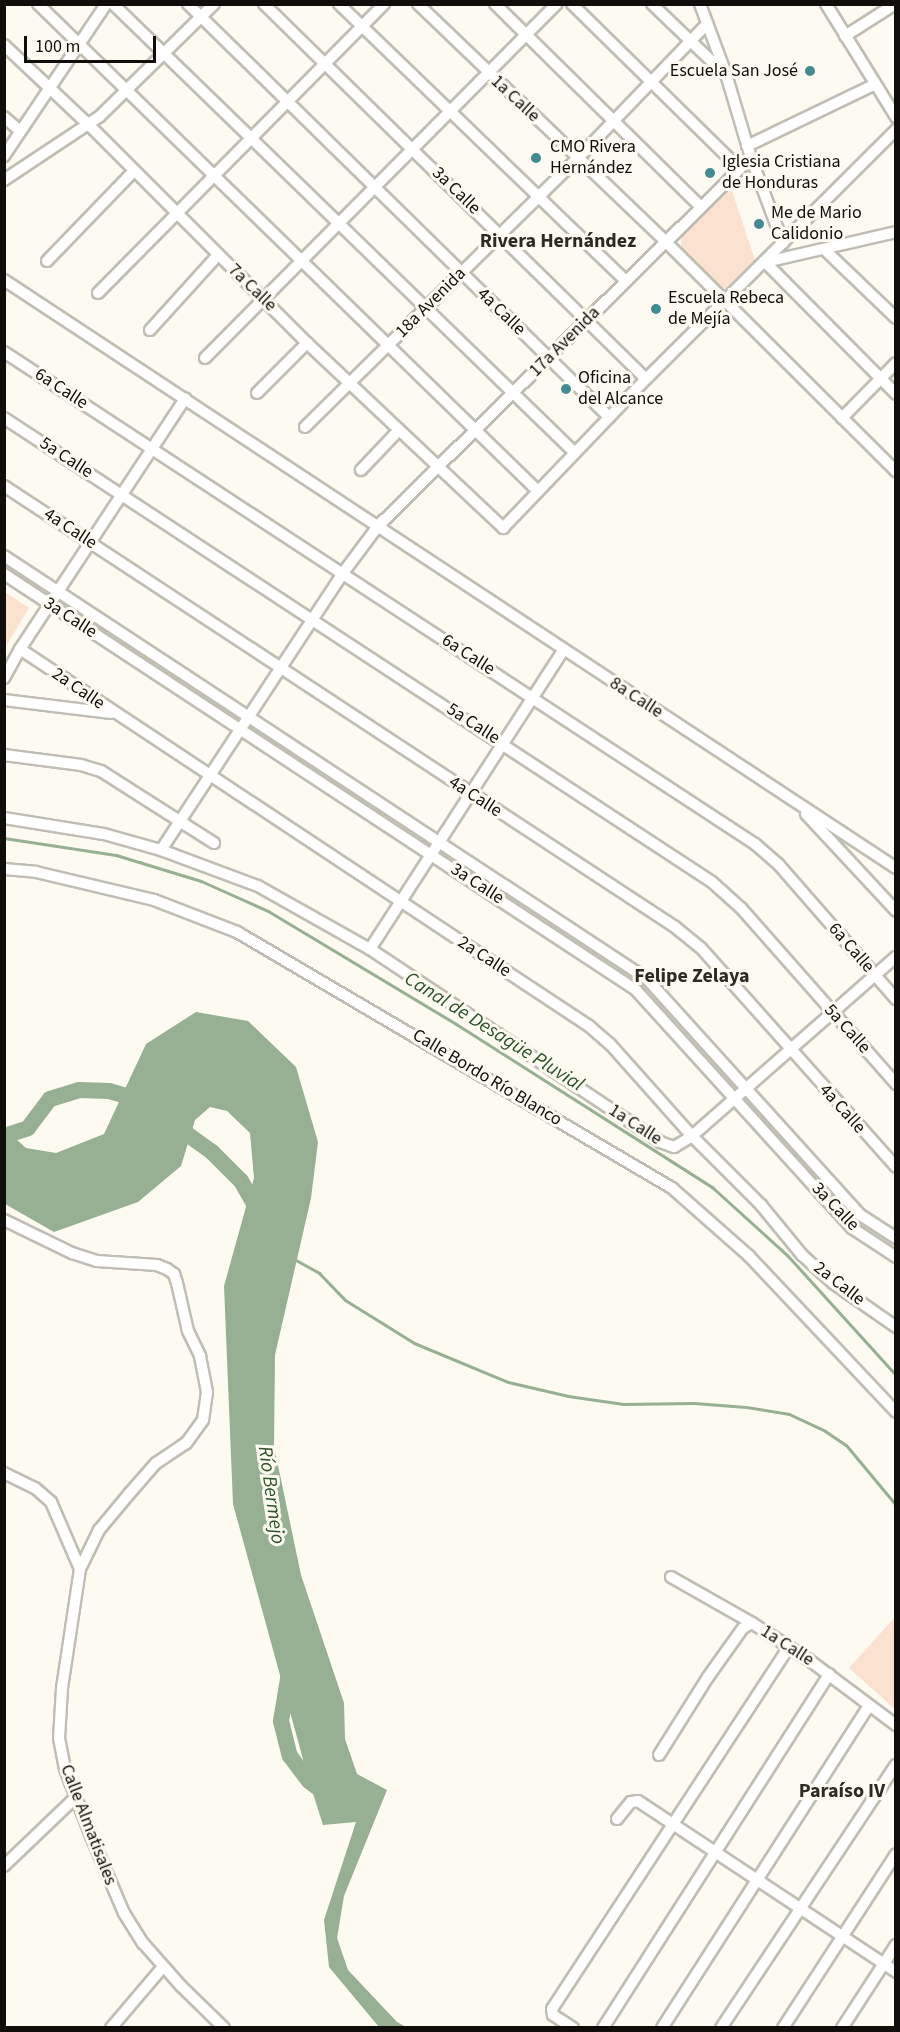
<!DOCTYPE html>
<meta charset="utf-8">
<style>
body{margin:0}
#map{position:relative;width:900px;height:2032px;overflow:hidden;background:#fdfbf1;font-family:"Source Sans 3",sans-serif}
div>[style]{position:absolute}
[style*='--x']{left:calc(var(--x)*1px);top:calc(var(--y)*1px);width:calc(var(--w)*1px);rotate:calc(var(--a)*1deg)}
.green>*{inset:0;background:#fbe1d0}
.water>*{inset:0;background:#97af93}
.stream>*{height:3px;margin:-1.5px;padding:0 1.5px;transform-origin:1.5px;border-radius:1.5px;background:#97af93}
.river>*{height:16px;margin:-8px;padding:0 8px;transform-origin:8px;border-radius:8px;background:#97af93}
.roads{filter:drop-shadow(2px 0 #c0beb4) drop-shadow(-2px 0 #c0beb4) drop-shadow(0 2px #c0beb4) drop-shadow(0 -2px #c0beb4)}
.minor>*{height:10px;margin:-5px;padding:0 5px;transform-origin:5px;border-radius:5px;background:#fff}
.dots>*{width:16px;height:16px;translate:-50% -50%;box-sizing:border-box;border:3px solid #fdfbf1;border-radius:50%}
span{translate:-50% -50%;white-space:nowrap;text-align:center;line-height:1.15;-webkit-text-stroke:6px #fdfbf1;paint-order:stroke}
.poi-label{font-size:18px;color:#0f0e0b}
.right{translate:-100% -50%;text-align:right}
.left{translate:0 -50%;text-align:left}
.street-label{font-size:18px;color:#0f0e0b}
.neighbourhood-label{font-size:20px;color:#2c2a23;font-weight:700}
.water-label{font-size:20px;color:#2c5027;font-style:italic}
.frame{position:absolute;inset:0;border:6px solid #0f0e0b;pointer-events:none}
.scale{position:absolute;left:24px;top:36px;width:132px;height:27px;box-sizing:border-box;border:3px solid #0f0e0b;border-top:0;padding-left:8px;font-size:18px;line-height:21px;white-space:nowrap;color:#0f0e0b;-webkit-text-stroke:4px #fdfbf1;paint-order:stroke}
</style>
<div id="map">
<div class="green">
<div style="clip-path:polygon(729px 182px,756px 263px,725px 293px,681px 246px,681px 238px,684px 231px)"></div>
<div style="clip-path:polygon(5px 592px,29px 608px,5px 648px)"></div>
<div style="clip-path:polygon(895px 1617px,895px 1709px,849px 1668px)"></div>
</div>
<div class="water">
<div style="clip-path:polygon(196px 1012px,248px 1021px,296px 1067px,318px 1142px,311px 1198px,275px 1355px,274px 1446px,301px 1575px,344px 1703px,345px 1739px,357px 1774px,387px 1790px,344px 1896px,337px 1938px,348px 1970px,397px 2022px,406px 2027px,379px 2027px,329px 1967px,324px 1920px,356px 1822px,323px 1825px,309px 1781px,233px 1504px,224px 1286px,254px 1178px,250px 1133px,227px 1111px,210px 1107px,195px 1120px,181px 1166px,138px 1202px,54px 1232px,5px 1204px,5px 1129px,26px 1148px,56px 1153px,104px 1134px,146px 1044px)"></div>
</div>
<div class="stream">
<div style="--x:4;--y:838;--w:113;--a:8.6"></div>
<div style="--x:116;--y:855;--w:89;--a:17"></div>
<div style="--x:201;--y:881;--w:73;--a:24.1"></div>
<div style="--x:268;--y:911;--w:219;--a:31"></div>
<div style="--x:456;--y:1024;--w:305;--a:32.5"></div>
<div style="--x:713;--y:1188;--w:100;--a:42.2"></div>
<div style="--x:787;--y:1255;--w:162;--a:47.8"></div>
<div style="--x:294;--y:1259;--w:29;--a:29"></div>
<div style="--x:319;--y:1273;--w:37;--a:46"></div>
<div style="--x:345;--y:1300;--w:81;--a:31.9"></div>
<div style="--x:414;--y:1343;--w:102;--a:22.5"></div>
<div style="--x:508;--y:1382;--w:62;--a:13.1"></div>
<div style="--x:568;--y:1396;--w:56;--a:8.3"></div>
<div style="--x:623;--y:1404;--w:71;--a:-0.8"></div>
<div style="--x:694;--y:1403;--w:52;--a:4.4"></div>
<div style="--x:746;--y:1407;--w:44;--a:9.2"></div>
<div style="--x:789;--y:1414;--w:40;--a:25"></div>
<div style="--x:825;--y:1431;--w:25;--a:34"></div>
<div style="--x:846;--y:1445;--w:78;--a:50.2"></div>
</div>
<div class="river">
<div style="--x:173;--y:1124;--w:48;--a:35.7"></div>
<div style="--x:212;--y:1152;--w:41;--a:45"></div>
<div style="--x:241;--y:1181;--w:38;--a:60"></div>
<div style="--x:4;--y:1136;--w:25;--a:-18"></div>
<div style="--x:28;--y:1128;--w:36;--a:-53"></div>
<div style="--x:50;--y:1099;--w:30;--a:-17"></div>
<div style="--x:79;--y:1090;--w:30;--a:2"></div>
<div style="--x:109;--y:1091;--w:35;--a:16"></div>
<div style="--x:289;--y:1673;--w:49;--a:99.5"></div>
<div style="--x:281;--y:1721;--w:36;--a:76"></div>
<div style="--x:290;--y:1756;--w:31;--a:53"></div>
<div style="--x:309;--y:1781;--w:20;--a:37"></div>
</div>
<div class="roads">
<div class="minor">
<div style="--x:38;--y:4;--w:698;--a:44.25"></div>
<div style="--x:113;--y:4;--w:644;--a:44.18"></div>
<div style="--x:188;--y:4;--w:590;--a:44.45"></div>
<div style="--x:264;--y:4;--w:535;--a:44.47"></div>
<div style="--x:339;--y:4;--w:399;--a:44"></div>
<div style="--x:418;--y:4;--w:344;--a:43.8"></div>
<div style="--x:666;--y:242;--w:325;--a:44.9"></div>
<div style="--x:495;--y:4;--w:289;--a:44.6"></div>
<div style="--x:572;--y:4;--w:235;--a:44.5"></div>
<div style="--x:652;--y:4;--w:98;--a:43.8"></div>
<div style="--x:700;--y:4;--w:75;--a:69.6"></div>
<div style="--x:726;--y:74;--w:88;--a:73.4"></div>
<div style="--x:751;--y:158;--w:91;--a:69.4"></div>
<div style="--x:826;--y:4;--w:133;--a:58.2"></div>
<div style="--x:845;--y:36;--w:59;--a:-32.6"></div>
<div style="--x:4;--y:45;--w:117;--a:43.3"></div>
<div style="--x:89;--y:125;--w:308;--a:45"></div>
<div style="--x:307;--y:343;--w:270;--a:43.3"></div>
<div style="--x:503;--y:528;--w:207;--a:-46.2"></div>
<div style="--x:646;--y:379;--w:353;--a:-44.9"></div>
<div style="--x:4;--y:117;--w:21;--a:41"></div>
<div style="--x:747;--y:146;--w:141;--a:-25.7"></div>
<div style="--x:4;--y:156;--w:183;--a:-56.1"></div>
<div style="--x:4;--y:180;--w:114;--a:-33.6"></div>
<div style="--x:99;--y:117;--w:161;--a:-44.5"></div>
<div style="--x:825;--y:250;--w:98;--a:43.8"></div>
<div style="--x:47;--y:261;--w:124;--a:-46"></div>
<div style="--x:765;--y:262;--w:186;--a:45.2"></div>
<div style="--x:766;--y:262;--w:133;--a:-13"></div>
<div style="--x:4;--y:280;--w:1068;--a:33.39"></div>
<div style="--x:98;--y:293;--w:407;--a:-45.3"></div>
<div style="--x:150;--y:330;--w:101;--a:-47.8"></div>
<div style="--x:4;--y:352;--w:898;--a:33.23"></div>
<div style="--x:755;--y:844;--w:32;--a:41"></div>
<div style="--x:779;--y:865;--w:178;--a:48.9"></div>
<div style="--x:205;--y:358;--w:499;--a:-45.2"></div>
<div style="--x:257;--y:393;--w:71;--a:-45"></div>
<div style="--x:4;--y:418;--w:846;--a:33.24"></div>
<div style="--x:712;--y:882;--w:39;--a:42"></div>
<div style="--x:741;--y:908;--w:235;--a:48.6"></div>
<div style="--x:842;--y:418;--w:77;--a:-45.5"></div>
<div style="--x:305;--y:427;--w:383;--a:-44.6"></div>
<div style="--x:578;--y:158;--w:186;--a:-46.1"></div>
<div style="--x:361;--y:470;--w:55;--a:-46.5"></div>
<div style="--x:4;--y:486;--w:803;--a:33.31"></div>
<div style="--x:675;--y:927;--w:33;--a:39"></div>
<div style="--x:701;--y:948;--w:293;--a:48.3"></div>
<div style="--x:4;--y:556;--w:770;--a:33.34"></div>
<div style="--x:647;--y:979;--w:316;--a:47.9"></div>
<div style="--x:859;--y:1214;--w:44;--a:33"></div>
<div style="--x:4;--y:574;--w:757;--a:33.35"></div>
<div style="--x:636;--y:990;--w:321;--a:47.8"></div>
<div style="--x:852;--y:1228;--w:53;--a:33.4"></div>
<div style="--x:20;--y:649;--w:683;--a:33.53"></div>
<div style="--x:589;--y:1026;--w:28;--a:41"></div>
<div style="--x:610;--y:1044;--w:123;--a:48.3"></div>
<div style="--x:692;--y:1136;--w:98;--a:45"></div>
<div style="--x:761;--y:1205;--w:65;--a:50.6"></div>
<div style="--x:802;--y:1255;--w:42;--a:42.1"></div>
<div style="--x:833;--y:1283;--w:77;--a:34.9"></div>
<div style="--x:4;--y:678;--w:33;--a:-61"></div>
<div style="--x:20;--y:649;--w:300;--a:-56.6"></div>
<div style="--x:4;--y:700;--w:108;--a:6.9"></div>
<div style="--x:4;--y:755;--w:78;--a:7.4"></div>
<div style="--x:81;--y:765;--w:21;--a:17"></div>
<div style="--x:101;--y:771;--w:134;--a:32.5"></div>
<div style="--x:806;--y:814;--w:132;--a:47.1"></div>
<div style="--x:4;--y:818;--w:101;--a:9.1"></div>
<div style="--x:104;--y:834;--w:59;--a:15.7"></div>
<div style="--x:161;--y:850;--w:103;--a:20.4"></div>
<div style="--x:258;--y:886;--w:129;--a:29.4"></div>
<div style="--x:370;--y:949;--w:348;--a:33.6"></div>
<div style="--x:660;--y:1142;--w:15;--a:20"></div>
<div style="--x:674;--y:1147;--w:21;--a:-31"></div>
<div style="--x:692;--y:1136;--w:271;--a:-41.3"></div>
<div style="--x:161;--y:850;--w:331;--a:-56.7"></div>
<div style="--x:343;--y:573;--w:59;--a:-53.3"></div>
<div style="--x:378;--y:526;--w:524;--a:-44.61"></div>
<div style="--x:4;--y:869;--w:32;--a:5"></div>
<div style="--x:36;--y:872;--w:121;--a:13.3"></div>
<div style="--x:154;--y:900;--w:89;--a:21.1"></div>
<div style="--x:237;--y:932;--w:505;--a:30.48"></div>
<div style="--x:672;--y:1188;--w:103;--a:41.4"></div>
<div style="--x:749;--y:1256;--w:214;--a:46.7"></div>
<div style="--x:370;--y:949;--w:355;--a:-57.1"></div>
<div style="--x:4;--y:1220;--w:76;--a:25.9"></div>
<div style="--x:72;--y:1253;--w:26;--a:18"></div>
<div style="--x:97;--y:1261;--w:60;--a:3.8"></div>
<div style="--x:157;--y:1265;--w:11;--a:22"></div>
<div style="--x:167;--y:1269;--w:9;--a:36"></div>
<div style="--x:174;--y:1274;--w:9;--a:72"></div>
<div style="--x:177;--y:1283;--w:49;--a:77.1"></div>
<div style="--x:188;--y:1331;--w:28;--a:64"></div>
<div style="--x:200;--y:1356;--w:37;--a:79"></div>
<div style="--x:207;--y:1392;--w:28;--a:98"></div>
<div style="--x:203;--y:1420;--w:29;--a:126"></div>
<div style="--x:186;--y:1443;--w:36;--a:146"></div>
<div style="--x:156;--y:1463;--w:41;--a:131.1"></div>
<div style="--x:129;--y:1494;--w:47;--a:129.8"></div>
<div style="--x:99;--y:1530;--w:43;--a:116"></div>
<div style="--x:4;--y:1473;--w:34;--a:26"></div>
<div style="--x:35;--y:1488;--w:21;--a:41"></div>
<div style="--x:51;--y:1502;--w:73;--a:66.6"></div>
<div style="--x:80;--y:1569;--w:120;--a:98.6"></div>
<div style="--x:62;--y:1688;--w:50;--a:93.4"></div>
<div style="--x:59;--y:1738;--w:32;--a:79"></div>
<div style="--x:65;--y:1769;--w:72;--a:68.8"></div>
<div style="--x:91;--y:1836;--w:84;--a:66.8"></div>
<div style="--x:124;--y:1913;--w:36;--a:58"></div>
<div style="--x:143;--y:1943;--w:57;--a:48.5"></div>
<div style="--x:181;--y:1986;--w:60;--a:44.3"></div>
<div style="--x:671;--y:1577;--w:93;--a:29.6"></div>
<div style="--x:752;--y:1623;--w:68;--a:33"></div>
<div style="--x:809;--y:1660;--w:109;--a:36.8"></div>
<div style="--x:659;--y:1755;--w:92;--a:-57.9"></div>
<div style="--x:708;--y:1677;--w:60;--a:-54.5"></div>
<div style="--x:743;--y:1628;--w:10;--a:-29"></div>
<div style="--x:617;--y:1819;--w:22;--a:-51"></div>
<div style="--x:631;--y:1802;--w:7;--a:-8"></div>
<div style="--x:638;--y:1801;--w:310;--a:33.5"></div>
<div style="--x:4;--y:1866;--w:100;--a:-43.8"></div>
<div style="--x:111;--y:2028;--w:80;--a:-49.6"></div>
<div style="--x:573;--y:2028;--w:24;--a:-147"></div>
<div style="--x:553;--y:2015;--w:6;--a:-99"></div>
<div style="--x:552;--y:2009;--w:433;--a:-56.8"></div>
<div style="--x:603;--y:2028;--w:420;--a:-57.4"></div>
<div style="--x:662;--y:2028;--w:383;--a:-57.3"></div>
<div style="--x:721;--y:2028;--w:316;--a:-56.4"></div>
<div style="--x:783;--y:2028;--w:207;--a:-57"></div>
<div style="--x:842;--y:2028;--w:99;--a:-57"></div>
</div>
</div>
<div class="dots">
<div style="left:810px;top:71px;background:#438a92"></div>
<div style="left:536px;top:158px;background:#438a92"></div>
<div style="left:710px;top:173px;background:#438a92"></div>
<div style="left:759px;top:224px;background:#438a92"></div>
<div style="left:656px;top:309px;background:#438a92"></div>
<div style="left:566px;top:389px;background:#438a92"></div>
</div>
<div class="poi-label">
<span class="right" style="left:798px;top:71px">Escuela San José</span>
<span class="left" style="left:550px;top:158px">CMO Rivera<br>Hernández</span>
<span class="left" style="left:722px;top:173px">Iglesia Cristiana<br>de Honduras</span>
<span class="left" style="left:771px;top:224px">Me de Mario<br>Calidonio</span>
<span class="left" style="left:668px;top:309px">Escuela Rebeca<br>de Mejía</span>
<span class="left" style="left:578px;top:389px">Oficina<br>del Alcance</span>
</div>
<div class="street-label">
<span style="left:515px;top:99px;rotate:43deg">1a Calle</span>
<span style="left:456px;top:191px;rotate:44deg">3a Calle</span>
<span style="left:252px;top:288px;rotate:44deg">7a Calle</span>
<span style="left:431px;top:303px;rotate:-45deg">18a Avenida</span>
<span style="left:501px;top:312px;rotate:44deg">4a Calle</span>
<span style="left:565px;top:342px;rotate:-45deg">17a Avenida</span>
<span style="left:61px;top:389px;rotate:33deg">6a Calle</span>
<span style="left:66px;top:458px;rotate:33deg">5a Calle</span>
<span style="left:70px;top:529px;rotate:33deg">4a Calle</span>
<span style="left:70px;top:618px;rotate:33deg">3a Calle</span>
<span style="left:468px;top:655px;rotate:33deg">6a Calle</span>
<span style="left:78px;top:689px;rotate:34deg">2a Calle</span>
<span style="left:636px;top:698px;rotate:33deg">8a Calle</span>
<span style="left:473px;top:724px;rotate:33deg">5a Calle</span>
<span style="left:475px;top:797px;rotate:33deg">4a Calle</span>
<span style="left:477px;top:884px;rotate:33deg">3a Calle</span>
<span style="left:851px;top:948px;rotate:49deg">6a Calle</span>
<span style="left:484px;top:957px;rotate:33deg">2a Calle</span>
<span style="left:847px;top:1029px;rotate:48deg">5a Calle</span>
<span style="left:487px;top:1078px;rotate:31deg">Calle Bordo Río Blanco</span>
<span style="left:842px;top:1109px;rotate:48deg">4a Calle</span>
<span style="left:635px;top:1125px;rotate:33deg">1a Calle</span>
<span style="left:835px;top:1207px;rotate:46deg">3a Calle</span>
<span style="left:839px;top:1284px;rotate:38deg">2a Calle</span>
<span style="left:787px;top:1646px;rotate:33deg">1a Calle</span>
<span style="left:88px;top:1825px;rotate:69deg">Calle Almatisales</span>
</div>
<div class="neighbourhood-label">
<span style="left:558px;top:241px">Rivera Hernández</span>
<span style="left:692px;top:976px">Felipe Zelaya</span>
<span style="left:842px;top:1791px">Paraíso IV</span>
</div>
<div class="water-label">
<span style="left:494px;top:1032px;rotate:32deg">Canal de Desagüe Pluvial</span>
<span style="left:271px;top:1495px;rotate:82deg">Río Bermejo</span>
</div>
<div class="frame"></div>
<div class="scale">100 m</div>
</div>
